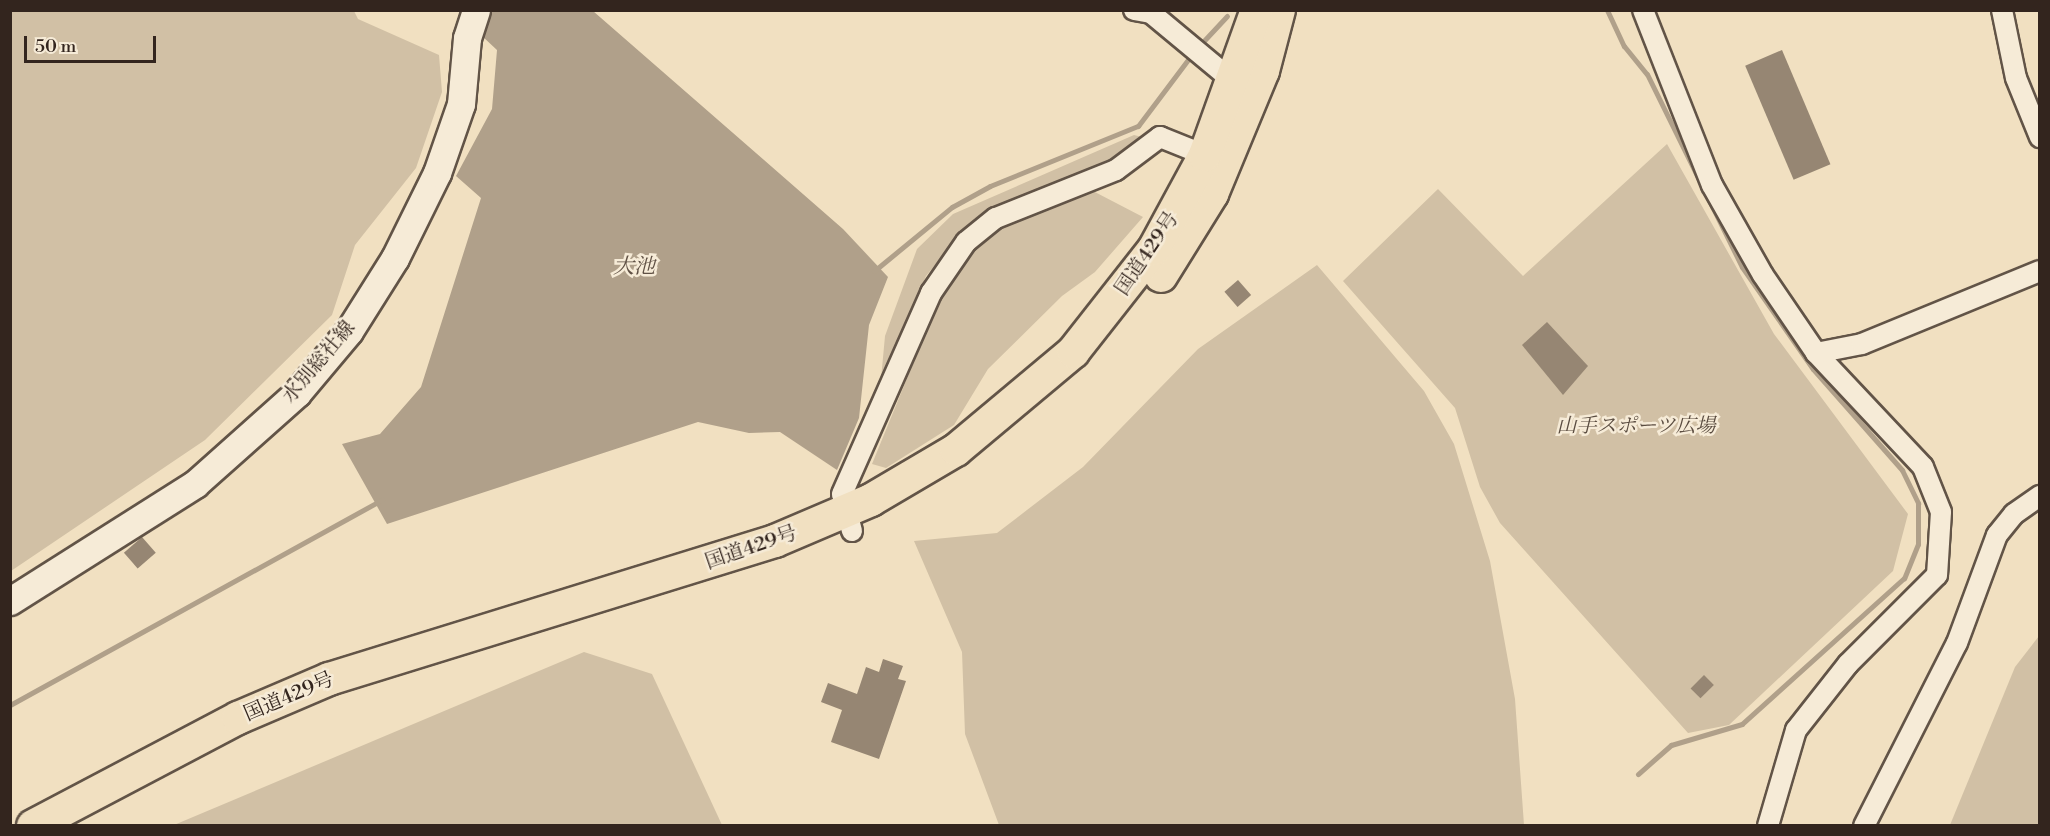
<!DOCTYPE html>
<meta charset="utf-8">
<style>
body{margin:0}
#map{position:relative;width:2050px;height:836px;overflow:hidden;background:#f1e0c1;font-family:"Libre Bodoni","Noto Serif JP",serif}
div>[style]{position:absolute}
[style*='--x']{left:calc(var(--x)*1px);top:calc(var(--y)*1px);width:calc(var(--w)*1px);rotate:calc(var(--a)*1deg)}
.green>*{inset:0;background:#d1c0a5}
.water>*{inset:0;background:#b0a08a}
.stream>*{height:5px;margin:-2.5px;padding:0 2.5px;transform-origin:2.5px;border-radius:2.5px;background:#b0a08a}
.building>*{inset:0;background:#968673;transform-origin:0 0}
.roads{filter:drop-shadow(2px 0 #625447) drop-shadow(-2px 0 #625447) drop-shadow(0 2px #625447) drop-shadow(0 -2px #625447)}
.minor>*{height:20px;margin:-10px;padding:0 10px;transform-origin:10px;border-radius:10px;background:#f6ebd7}
.secondary>*{height:27px;margin:-13.5px;padding:0 13.5px;transform-origin:13.5px;border-radius:13.5px;background:#f6ebd7}
.trunk>*{height:32px;margin:-16px;padding:0 16px;transform-origin:16px;border-radius:16px;background:#f1e0c1}
span{translate:-50% -50%;white-space:nowrap;text-align:center;line-height:1.15;-webkit-text-stroke:5px #f6ebd7;paint-order:stroke}
.street-label{font-size:20px;color:#33251e}
.park-label{font-size:20px;color:#5a4c40;font-style:italic}
.water-label{font-size:21px;color:#5f5044;font-style:italic}
.frame{position:absolute;inset:0;border:12px solid #33251e;pointer-events:none}
.scale{position:absolute;left:24px;top:36px;width:132px;height:27px;box-sizing:border-box;border:3px solid #33251e;border-top:0;padding-left:8px;font-size:18px;line-height:21px;white-space:nowrap;color:#33251e;-webkit-text-stroke:4px #f6ebd7;paint-order:stroke}
</style>
<div id="map">
<div class="green">
<div style="clip-path:polygon(11px 10px,354px 11px,358px 19px,439px 55px,442px 92px,416px 168px,355px 245px,332px 315px,205px 440px,11px 571px)"></div>
<div style="clip-path:polygon(1134px 135px,1142px 137px,1119px 155px,989px 212px,957px 238px,926px 276px,881px 379px,885px 336px,917px 249px,953px 214px)"></div>
<div style="clip-path:polygon(1667px 144px,1774px 334px,1908px 514px,1893px 571px,1729px 725px,1688px 733px,1500px 523px,1480px 487px,1455px 408px,1343px 281px,1438px 189px,1523px 276px)"></div>
<div style="clip-path:polygon(1091px 190px,1143px 217px,1095px 272px,1062px 296px,988px 369px,954px 425px,886px 468px,872px 464px,946px 283px,970px 250px,1001px 225px)"></div>
<div style="clip-path:polygon(1317px 265px,1424px 391px,1454px 444px,1490px 561px,1515px 699px,1524px 825px,999px 825px,965px 734px,962px 652px,914px 541px,997px 533px,1083px 467px,1198px 349px)"></div>
<div style="clip-path:polygon(2039px 636px,2039px 825px,1950px 825px,2015px 667px)"></div>
<div style="clip-path:polygon(584px 652px,652px 674px,722px 825px,174px 825px)"></div>
</div>
<div class="water">
<div style="clip-path:polygon(489px 11px,593px 11px,843px 229px,888px 277px,869px 325px,859px 418px,837px 470px,780px 432px,749px 433px,698px 422px,387px 524px,342px 444px,380px 434px,421px 387px,481px 198px,456px 176px,492px 109px,497px 50px,482px 36px)"></div>
</div>
<div class="stream">
<div style="--x:1607;--y:10;--w:40;--a:65"></div>
<div style="--x:1624;--y:46;--w:36;--a:51"></div>
<div style="--x:1647;--y:74;--w:215;--a:63.8"></div>
<div style="--x:1742;--y:267;--w:124;--a:55.2"></div>
<div style="--x:1813;--y:369;--w:135;--a:48.6"></div>
<div style="--x:1902;--y:470;--w:37;--a:64"></div>
<div style="--x:1918;--y:503;--w:41;--a:90"></div>
<div style="--x:1918;--y:544;--w:37;--a:112"></div>
<div style="--x:1904;--y:578;--w:218;--a:138"></div>
<div style="--x:1742;--y:724;--w:74;--a:163.5"></div>
<div style="--x:1671;--y:745;--w:44;--a:138.7"></div>
<div style="--x:1199;--y:46;--w:41;--a:-47"></div>
<div style="--x:874;--y:271;--w:101;--a:-39.4"></div>
<div style="--x:952;--y:207;--w:43;--a:-28.9"></div>
<div style="--x:990;--y:186;--w:160;--a:-22.1"></div>
<div style="--x:1138;--y:126;--w:91;--a:-53"></div>
<div style="--x:10;--y:705;--w:425;--a:-28.9"></div>
</div>
<div class="building">
<div style="left:1782px;top:50px;width:124px;height:40px;rotate:67deg"></div>
<div style="left:1238px;top:280px;width:20px;height:18px;rotate:49deg"></div>
<div style="clip-path:polygon(1547px 322px,1588px 366px,1563px 395px,1522px 345px)"></div>
<div style="left:142px;top:537px;width:21px;height:24px;rotate:49deg"></div>
<div style="clip-path:polygon(883px 659px,903px 666px,898px 679px,906px 681px,879px 759px,831px 742px,842px 710px,821px 702px,828px 683px,857px 694px,866px 667px,879px 672px)"></div>
<div style="left:1704px;top:675px;width:14px;height:19px;rotate:45deg"></div>
</div>
<div class="roads">
<div class="minor">
<div style="--x:1134;--y:10;--w:17;--a:10"></div>
<div style="--x:1151;--y:13;--w:114;--a:39.7"></div>
<div style="--x:1643;--y:10;--w:188;--a:68.5"></div>
<div style="--x:1712;--y:185;--w:103;--a:60.5"></div>
<div style="--x:1763;--y:275;--w:94;--a:55.8"></div>
<div style="--x:1816;--y:353;--w:156;--a:46.8"></div>
<div style="--x:1923;--y:467;--w:48;--a:68.2"></div>
<div style="--x:1941;--y:512;--w:63;--a:93.6"></div>
<div style="--x:1937;--y:575;--w:126;--a:135"></div>
<div style="--x:1848;--y:664;--w:84;--a:128.2"></div>
<div style="--x:1796;--y:730;--w:100;--a:106.3"></div>
<div style="--x:2002;--y:10;--w:69;--a:78.4"></div>
<div style="--x:2016;--y:78;--w:64;--a:67.9"></div>
<div style="--x:1816;--y:353;--w:47;--a:-11.1"></div>
<div style="--x:1862;--y:344;--w:192;--a:-22.3"></div>
<div style="--x:852;--y:531;--w:38;--a:-105"></div>
<div style="--x:842;--y:494;--w:220;--a:-66.1"></div>
<div style="--x:931;--y:293;--w:62;--a:-55.5"></div>
<div style="--x:966;--y:242;--w:38;--a:-39"></div>
<div style="--x:996;--y:218;--w:129;--a:-21.8"></div>
<div style="--x:1116;--y:170;--w:55;--a:-36.9"></div>
<div style="--x:1160;--y:137;--w:59;--a:21.8"></div>
<div style="--x:1864;--y:826;--w:205;--a:-63.1"></div>
<div style="--x:1957;--y:643;--w:115;--a:-69.7"></div>
<div style="--x:1997;--y:535;--w:27;--a:-51"></div>
<div style="--x:2014;--y:514;--w:32;--a:-35"></div>
</div>
<div class="secondary">
<div style="--x:10;--y:601;--w:219;--a:-32.3"></div>
<div style="--x:195;--y:484;--w:137;--a:-41.7"></div>
<div style="--x:297;--y:393;--w:81;--a:-50"></div>
<div style="--x:349;--y:331;--w:86;--a:-57.8"></div>
<div style="--x:395;--y:258;--w:95;--a:-63.7"></div>
<div style="--x:437;--y:173;--w:73;--a:-70.8"></div>
<div style="--x:461;--y:104;--w:66;--a:-84.8"></div>
<div style="--x:467;--y:38;--w:29;--a:-72"></div>
</div>
<div class="trunk">
<div style="--x:1161;--y:276;--w:97;--a:-58.1"></div>
<div style="--x:1212;--y:194;--w:133;--a:-67.5"></div>
<div style="--x:1263;--y:71;--w:63;--a:-75.3"></div>
<div style="--x:33;--y:826;--w:232;--a:-27.8"></div>
<div style="--x:238;--y:718;--w:99;--a:-23.2"></div>
<div style="--x:329;--y:679;--w:467;--a:-17.2"></div>
<div style="--x:775;--y:541;--w:104;--a:-23.1"></div>
<div style="--x:871;--y:500;--w:99;--a:-30.5"></div>
<div style="--x:956;--y:450;--w:153;--a:-39.9"></div>
<div style="--x:1073;--y:352;--w:131;--a:-51.8"></div>
<div style="--x:1154;--y:249;--w:107;--a:-61.5"></div>
<div style="--x:1205;--y:155;--w:154;--a:-70.3"></div>
</div>
</div>
<div class="street-label">
<span style="left:1147px;top:254px;rotate:-56deg">国道429号</span>
<span style="left:319px;top:362px;rotate:-50deg">水別総社線</span>
<span style="left:751px;top:548px;rotate:-19deg">国道429号</span>
<span style="left:289px;top:697px;rotate:-23deg">国道429号</span>
</div>
<div class="park-label">
<span style="left:1636px;top:426px">山手スポーツ広場</span>
</div>
<div class="water-label">
<span style="left:634px;top:267px">大池</span>
</div>
<div class="frame"></div>
<div class="scale">50 m</div>
</div>
